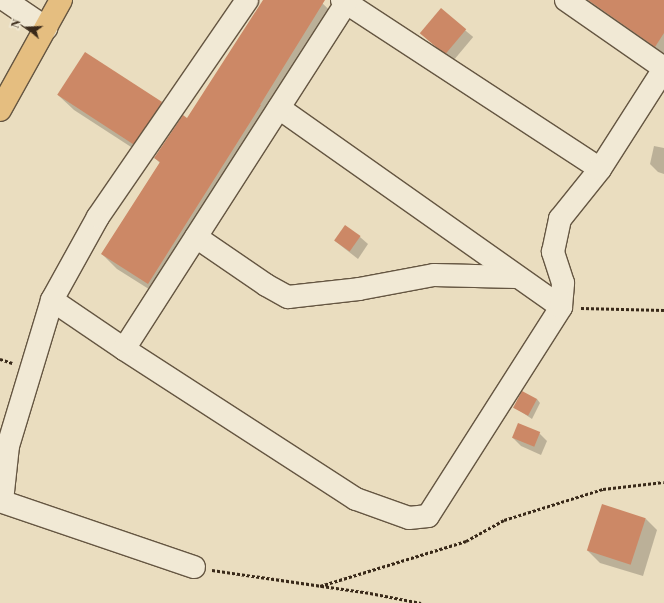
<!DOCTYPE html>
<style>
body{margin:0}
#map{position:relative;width:664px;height:603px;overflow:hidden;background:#eaddbf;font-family:"Libre Bodoni",serif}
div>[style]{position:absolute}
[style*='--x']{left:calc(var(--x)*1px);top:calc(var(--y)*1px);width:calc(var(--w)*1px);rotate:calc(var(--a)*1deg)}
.shadow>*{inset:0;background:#0003;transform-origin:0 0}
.building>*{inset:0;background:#c86;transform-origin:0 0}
.path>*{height:2.5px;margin-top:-1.25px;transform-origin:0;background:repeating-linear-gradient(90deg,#392919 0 3px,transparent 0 5px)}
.roads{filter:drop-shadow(1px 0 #655642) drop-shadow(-1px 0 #655642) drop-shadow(0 1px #655642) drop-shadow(0 -1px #655642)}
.minor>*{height:22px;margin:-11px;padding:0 11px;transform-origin:11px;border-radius:11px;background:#f1e9d5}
.major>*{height:22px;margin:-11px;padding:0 11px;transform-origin:11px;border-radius:11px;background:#e5be80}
span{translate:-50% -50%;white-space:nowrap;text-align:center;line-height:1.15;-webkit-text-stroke:3px #f1e9d5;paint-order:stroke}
.north{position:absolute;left:8px;top:8px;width:40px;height:40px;-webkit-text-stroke:3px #f1e9d5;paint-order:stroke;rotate:289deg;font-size:11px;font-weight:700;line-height:16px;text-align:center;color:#392919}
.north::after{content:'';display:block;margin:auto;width:14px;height:18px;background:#392919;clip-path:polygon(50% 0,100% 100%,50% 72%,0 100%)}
</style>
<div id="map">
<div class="shadow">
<div style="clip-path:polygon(264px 0,323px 0,322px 3px,338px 18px,163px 298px,117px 269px,102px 254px,160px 163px,155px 158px,188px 120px)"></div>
<div style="clip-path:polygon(583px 0,664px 0,664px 56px)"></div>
<div style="left:441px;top:10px;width:42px;height:31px;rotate:40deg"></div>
<div style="clip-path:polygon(58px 95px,161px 103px,176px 118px,148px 158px,74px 110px)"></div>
<div style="clip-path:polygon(654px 146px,664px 148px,664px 174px,658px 172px,650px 164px)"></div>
<div style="clip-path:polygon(360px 237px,368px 244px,358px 259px,335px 241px)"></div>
<div style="clip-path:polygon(537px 399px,540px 403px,532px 419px,514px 407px)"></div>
<div style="clip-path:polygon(539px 433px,547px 441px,541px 455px,521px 446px,513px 438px)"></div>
<div style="clip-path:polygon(646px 519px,657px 530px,643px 576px,600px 563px,588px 551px)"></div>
</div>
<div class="building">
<div style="clip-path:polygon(263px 0,325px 0,260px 105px,261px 105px,148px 284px,101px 254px,160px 162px,154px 158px,183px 115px,187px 118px)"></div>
<div style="clip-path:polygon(588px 0,664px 0,664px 33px,655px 47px)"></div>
<div style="left:441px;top:8px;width:33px;height:33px;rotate:40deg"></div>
<div style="left:85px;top:52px;width:92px;height:51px;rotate:33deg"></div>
<div style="left:345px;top:225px;width:19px;height:19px;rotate:35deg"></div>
<div style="left:522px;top:391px;width:17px;height:19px;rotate:28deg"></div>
<div style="left:518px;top:423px;width:24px;height:16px;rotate:22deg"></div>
<div style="left:602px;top:504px;width:46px;height:49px;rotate:18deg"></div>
</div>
<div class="path">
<div style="--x:581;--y:308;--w:83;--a:1.4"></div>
<div style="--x:0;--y:359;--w:13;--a:18"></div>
<div style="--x:212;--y:570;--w:160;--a:8.3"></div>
<div style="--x:370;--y:593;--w:52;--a:11.1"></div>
<div style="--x:320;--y:586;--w:153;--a:-17.1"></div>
<div style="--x:466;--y:541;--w:43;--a:-28.9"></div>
<div style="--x:504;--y:520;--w:104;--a:-17.4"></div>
<div style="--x:603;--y:489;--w:61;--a:-6.5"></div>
</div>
<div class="roads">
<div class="minor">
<div style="--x:5;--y:0;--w:50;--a:34.3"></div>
<div style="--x:342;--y:0;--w:308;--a:33.2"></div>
<div style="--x:566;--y:0;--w:119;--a:34.8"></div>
<div style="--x:279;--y:108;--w:345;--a:35.2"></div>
<div style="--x:196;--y:237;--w:85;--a:34.4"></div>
<div style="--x:266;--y:285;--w:25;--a:29"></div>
<div style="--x:288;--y:297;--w:71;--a:-6.4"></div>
<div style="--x:359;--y:289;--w:76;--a:-10.6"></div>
<div style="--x:434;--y:275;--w:82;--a:1.4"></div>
<div style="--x:52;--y:300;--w:87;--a:34.2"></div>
<div style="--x:124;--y:349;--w:276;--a:32.9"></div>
<div style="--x:356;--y:499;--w:56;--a:19.7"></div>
<div style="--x:409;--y:518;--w:19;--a:-6"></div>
<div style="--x:428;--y:516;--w:248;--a:-57.5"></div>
<div style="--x:561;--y:307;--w:24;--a:-85"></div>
<div style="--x:563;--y:283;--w:33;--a:-108"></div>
<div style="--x:553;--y:252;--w:34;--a:-78"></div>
<div style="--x:560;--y:219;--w:64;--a:-51.3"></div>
<div style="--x:600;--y:169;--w:119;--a:-57.4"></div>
<div style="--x:124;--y:349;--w:411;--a:-57.3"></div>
<div style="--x:0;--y:501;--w:205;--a:18.8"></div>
<div style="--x:2;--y:501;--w:55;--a:-83.8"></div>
<div style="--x:8;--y:446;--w:152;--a:-73.2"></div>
<div style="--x:52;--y:300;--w:95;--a:-61"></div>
<div style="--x:98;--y:217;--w:263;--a:-55.5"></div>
</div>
<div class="major">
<div style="--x:0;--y:110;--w:126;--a:-61"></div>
</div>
</div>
<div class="north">N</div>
</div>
